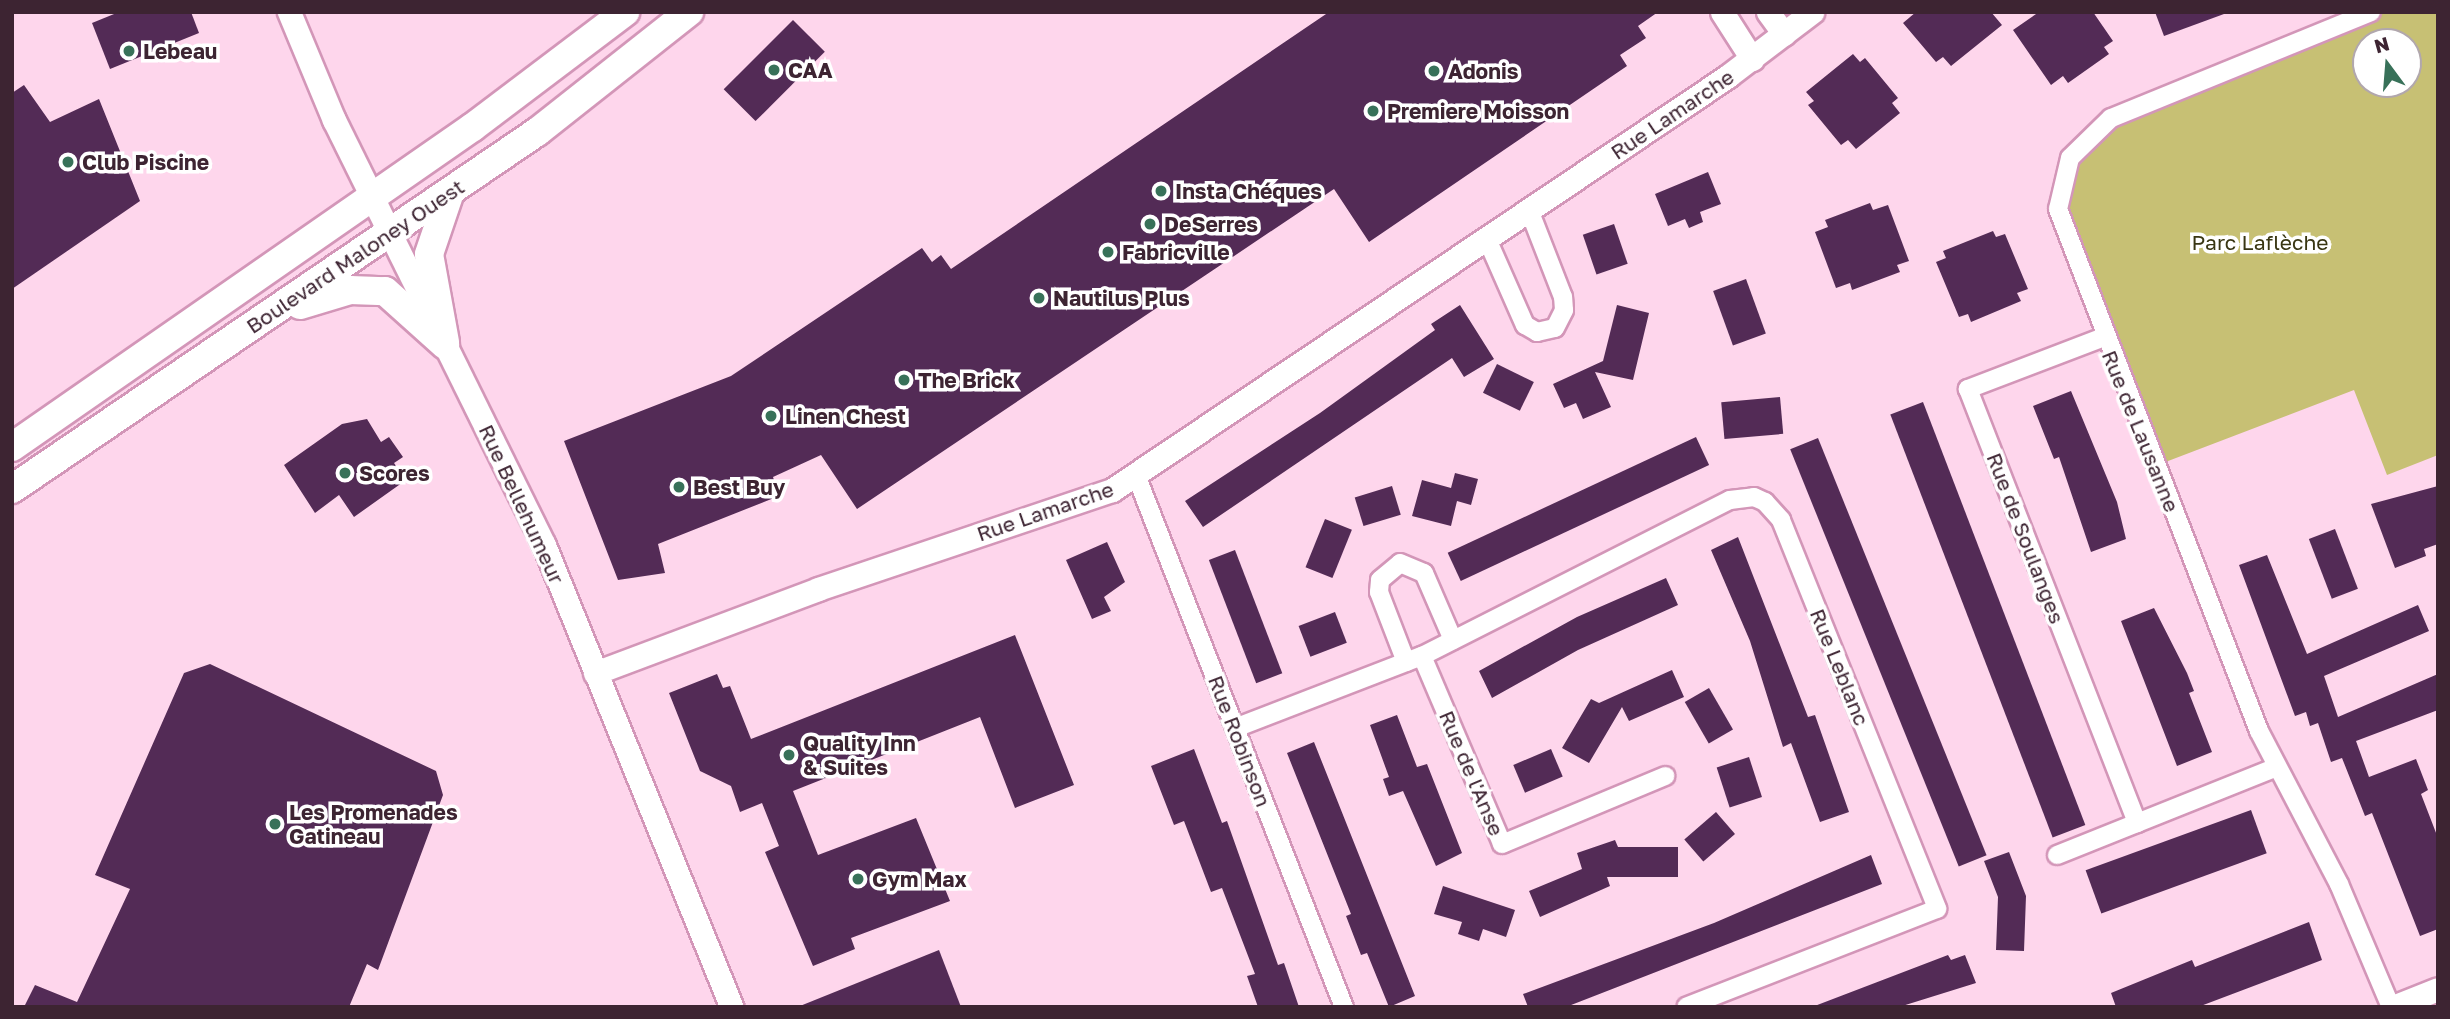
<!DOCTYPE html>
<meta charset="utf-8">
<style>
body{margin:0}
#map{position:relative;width:2450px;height:1019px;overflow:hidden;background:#fed6ec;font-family:"Golos Text",sans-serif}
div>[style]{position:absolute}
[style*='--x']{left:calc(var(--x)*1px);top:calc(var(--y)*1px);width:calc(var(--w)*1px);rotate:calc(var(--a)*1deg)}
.green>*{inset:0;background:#c7c074}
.building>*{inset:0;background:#532b56;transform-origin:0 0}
.roads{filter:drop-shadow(2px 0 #d396b8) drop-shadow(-2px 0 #d396b8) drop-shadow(0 2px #d396b8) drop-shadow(0 -2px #d396b8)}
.minor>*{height:18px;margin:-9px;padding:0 9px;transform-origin:9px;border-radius:9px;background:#fff}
.tertiary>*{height:23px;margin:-11.5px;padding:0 11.5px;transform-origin:11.5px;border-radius:11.5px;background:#fff}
.primary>*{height:28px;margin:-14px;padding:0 14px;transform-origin:14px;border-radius:14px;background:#fff}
.dots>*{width:19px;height:19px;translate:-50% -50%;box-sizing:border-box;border:4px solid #fff;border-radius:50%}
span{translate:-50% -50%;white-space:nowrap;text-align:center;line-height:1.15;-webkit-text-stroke:7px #fff;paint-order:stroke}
.poi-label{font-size:21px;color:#3d2432;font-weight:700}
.left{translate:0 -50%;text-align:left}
.street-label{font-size:21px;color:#3d2432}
.park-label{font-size:21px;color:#393613}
.frame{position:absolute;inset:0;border:14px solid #3d2432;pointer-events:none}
.north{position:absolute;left:2352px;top:28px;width:70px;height:70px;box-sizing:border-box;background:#fff;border:2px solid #b1a7ad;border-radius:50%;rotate:344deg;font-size:19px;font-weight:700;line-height:28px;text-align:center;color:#3d2432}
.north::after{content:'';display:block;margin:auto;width:24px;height:32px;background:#387159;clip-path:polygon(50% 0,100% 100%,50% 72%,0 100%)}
</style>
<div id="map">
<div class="green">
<div style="clip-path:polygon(evenodd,2371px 12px,2438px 12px,2438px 455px,2387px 475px,2354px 390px,2155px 466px,2058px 195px,2094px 131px,2371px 12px,2366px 42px,2408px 42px,2408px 84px,2366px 84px,2366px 42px)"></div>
</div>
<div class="building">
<div style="clip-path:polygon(119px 12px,191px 12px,199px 33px,110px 69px,92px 23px)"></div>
<div style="clip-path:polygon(1329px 12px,1658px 12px,1638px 26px,1646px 38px,1620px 55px,1627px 66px,1369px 242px,1334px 189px,857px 509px,821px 455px,773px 477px,779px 496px,658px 544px,665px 573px,618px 580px,564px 441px,731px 376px,922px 248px,932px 262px,941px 255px,951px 269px)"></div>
<div style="clip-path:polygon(1916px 12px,1991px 12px,2002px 25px,1951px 66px,1943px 57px,1936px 62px,1903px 23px)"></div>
<div style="clip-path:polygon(2039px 12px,2093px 12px,2113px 41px,2104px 47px,2109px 54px,2068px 83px,2063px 76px,2051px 85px,2013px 30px)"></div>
<div style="clip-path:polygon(2155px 12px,2223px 12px,2224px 14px,2164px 36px)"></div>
<div style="left:793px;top:20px;width:45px;height:98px;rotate:45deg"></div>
<div style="clip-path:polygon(1853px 54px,1860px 62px,1865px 58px,1898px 98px,1892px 103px,1900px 113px,1856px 149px,1848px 140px,1841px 145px,1808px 105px,1814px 101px,1806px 92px)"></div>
<div style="clip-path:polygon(24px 85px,50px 122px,99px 99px,140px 201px,12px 289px,12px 93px)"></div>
<div style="clip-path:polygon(1708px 172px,1721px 204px,1700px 212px,1703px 222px,1689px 228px,1685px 219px,1668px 226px,1655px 194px)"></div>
<div style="clip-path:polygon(1870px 203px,1873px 210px,1888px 205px,1909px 261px,1897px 265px,1900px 272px,1852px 290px,1850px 283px,1836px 288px,1815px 232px,1828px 227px,1825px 220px)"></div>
<div style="left:1614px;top:224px;width:42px;height:33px;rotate:71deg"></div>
<div style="clip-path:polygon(1993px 231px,1996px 237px,2005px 234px,2028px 289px,2017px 293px,2021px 301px,1971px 322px,1968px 314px,1959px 317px,1936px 262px,1946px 258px,1943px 251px)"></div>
<div style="left:1746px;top:279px;width:58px;height:35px;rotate:70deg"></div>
<div style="clip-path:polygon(1460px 305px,1494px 359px,1464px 377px,1452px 358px,1203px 527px,1185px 501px,1320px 413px,1435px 330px,1431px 324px)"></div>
<div style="clip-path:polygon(1617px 305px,1649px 313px,1633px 380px,1595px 372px,1611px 407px,1583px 419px,1576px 403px,1564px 408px,1553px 384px,1603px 361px)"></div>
<div style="left:1497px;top:364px;width:41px;height:32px;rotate:26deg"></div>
<div style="clip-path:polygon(2071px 391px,2117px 502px,2126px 539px,2091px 552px,2059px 457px,2054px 459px,2033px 406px)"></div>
<div style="left:1780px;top:397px;width:37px;height:59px;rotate:85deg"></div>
<div style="left:1923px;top:402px;width:453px;height:35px;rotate:69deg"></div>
<div style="clip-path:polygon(367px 419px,381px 442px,389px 437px,403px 457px,394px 463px,406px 480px,354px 517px,339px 495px,315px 513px,284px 465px,342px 424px)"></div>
<div style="left:1696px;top:437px;width:31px;height:274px;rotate:65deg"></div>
<div style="left:1818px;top:438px;width:450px;height:30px;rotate:68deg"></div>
<div style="clip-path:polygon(1455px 473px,1478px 479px,1471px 505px,1457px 501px,1451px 526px,1412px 516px,1422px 480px,1451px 488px)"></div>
<div style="left:1392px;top:486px;width:30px;height:39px;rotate:73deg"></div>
<div style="clip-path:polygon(2438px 486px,2438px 544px,2424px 549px,2426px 556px,2395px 568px,2371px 504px)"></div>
<div style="left:1325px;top:519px;width:29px;height:52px;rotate:22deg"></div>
<div style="left:2335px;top:529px;width:64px;height:28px;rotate:69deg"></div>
<div style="clip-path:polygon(1738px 537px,1808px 717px,1815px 715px,1849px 812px,1820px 822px,1791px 743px,1783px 747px,1750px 641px,1711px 550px)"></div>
<div style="clip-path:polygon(1107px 542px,1125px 582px,1104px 597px,1111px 611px,1092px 619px,1066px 560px)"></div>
<div style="left:1235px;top:550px;width:132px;height:28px;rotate:69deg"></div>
<div style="clip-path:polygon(2267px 555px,2307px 654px,2418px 605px,2429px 631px,2324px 676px,2338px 717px,2438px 674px,2438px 710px,2356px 741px,2369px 777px,2416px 759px,2428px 790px,2421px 794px,2438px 838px,2438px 929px,2420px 936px,2372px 813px,2365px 816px,2342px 758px,2331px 762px,2318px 723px,2310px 726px,2306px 712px,2295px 716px,2239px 565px)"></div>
<div style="clip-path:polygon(1666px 578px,1678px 605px,1578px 650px,1492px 698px,1479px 671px,1577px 617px)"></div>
<div style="clip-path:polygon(2154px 608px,2187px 673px,2194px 691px,2189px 693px,2212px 752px,2177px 766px,2121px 621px)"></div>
<div style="left:1335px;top:612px;width:33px;height:39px;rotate:69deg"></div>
<div style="clip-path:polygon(1015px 635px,1074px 785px,1015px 808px,980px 717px,793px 791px,818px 855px,916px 818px,950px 901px,851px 938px,855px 949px,813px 966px,765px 852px,779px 846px,762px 803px,740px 812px,731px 786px,700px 771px,669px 693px,717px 674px,723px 688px,730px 686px,751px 739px)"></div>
<div style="clip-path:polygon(210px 664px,436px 771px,443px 795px,378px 970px,367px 964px,349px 1007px,24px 1007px,35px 985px,77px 1002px,130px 889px,95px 875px,184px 673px)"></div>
<div style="clip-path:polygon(1672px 670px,1684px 697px,1629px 721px,1622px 707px,1589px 763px,1562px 748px,1591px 699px,1599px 703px)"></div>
<div style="left:1709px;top:688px;width:48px;height:28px;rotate:60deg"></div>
<div style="clip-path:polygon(1397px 715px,1417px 767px,1427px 764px,1462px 853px,1436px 866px,1403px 791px,1389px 796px,1383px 779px,1389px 777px,1370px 725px)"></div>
<div style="clip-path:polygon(1314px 742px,1415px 996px,1389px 1007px,1367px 953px,1361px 955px,1346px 916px,1351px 914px,1287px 753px)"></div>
<div style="clip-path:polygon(1194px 749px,1222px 823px,1227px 821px,1278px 965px,1284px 963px,1299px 1007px,1258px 1007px,1247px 976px,1255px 974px,1222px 888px,1211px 892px,1184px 821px,1174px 825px,1151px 766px)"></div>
<div style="left:1551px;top:749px;width:30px;height:41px;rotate:67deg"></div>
<div style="left:1749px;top:757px;width:42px;height:34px;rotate:72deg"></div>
<div style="left:2251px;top:810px;width:46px;height:176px;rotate:70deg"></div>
<div style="left:1716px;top:812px;width:29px;height:42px;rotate:49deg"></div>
<div style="clip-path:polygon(1615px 840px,1618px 847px,1678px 847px,1678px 877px,1607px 877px,1610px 886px,1540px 917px,1529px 891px,1582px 869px,1577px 853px)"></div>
<div style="clip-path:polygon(2009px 852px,2026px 896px,2024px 951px,1996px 950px,1998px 897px,1984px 861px)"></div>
<div style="clip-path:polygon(1871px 855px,1882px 884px,1566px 1007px,1528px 1007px,1523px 994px,1714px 923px)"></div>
<div style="clip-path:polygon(1443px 886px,1515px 910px,1506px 937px,1483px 929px,1479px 941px,1458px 934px,1462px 922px,1434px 914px)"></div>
<div style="clip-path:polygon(2309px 922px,2322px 960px,2198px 1007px,2116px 1007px,2111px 993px,2192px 960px,2195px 967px)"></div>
<div style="clip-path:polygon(939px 950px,961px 1007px,801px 1007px,800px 1006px)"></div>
<div style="clip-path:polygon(1948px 955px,1951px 960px,1965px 955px,1976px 983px,1899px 1007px,1812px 1007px)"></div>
</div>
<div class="roads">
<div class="minor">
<div style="--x:2371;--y:12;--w:281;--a:157.8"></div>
<div style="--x:2111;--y:118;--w:57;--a:135.7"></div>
<div style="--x:2070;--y:158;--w:52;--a:103.2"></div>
<div style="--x:2058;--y:209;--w:559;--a:68.94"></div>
<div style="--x:2259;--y:731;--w:173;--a:62.4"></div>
<div style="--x:2339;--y:884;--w:134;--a:67.1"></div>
<div style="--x:1487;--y:239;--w:94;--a:66.2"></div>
<div style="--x:1525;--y:325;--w:14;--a:30"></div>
<div style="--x:1537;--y:332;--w:18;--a:-13"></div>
<div style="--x:1555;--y:328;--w:20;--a:-63"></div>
<div style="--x:1564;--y:310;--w:13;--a:-94"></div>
<div style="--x:1563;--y:297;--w:93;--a:-111.3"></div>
<div style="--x:2104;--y:337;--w:146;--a:159.1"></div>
<div style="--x:1968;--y:389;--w:466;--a:68.7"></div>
<div style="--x:1136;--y:475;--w:571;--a:68.65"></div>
<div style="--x:1422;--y:656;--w:204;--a:66.9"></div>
<div style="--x:1502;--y:844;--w:177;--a:-22.6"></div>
<div style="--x:1406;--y:662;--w:75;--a:-111.1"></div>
<div style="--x:1379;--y:592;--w:12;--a:-85"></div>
<div style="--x:1380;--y:580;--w:26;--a:-40"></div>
<div style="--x:1400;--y:563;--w:26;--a:23"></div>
<div style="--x:1424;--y:573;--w:73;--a:66.6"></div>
<div style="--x:1235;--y:728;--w:200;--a:-21.1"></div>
<div style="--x:1422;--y:656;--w:345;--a:-26.9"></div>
<div style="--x:1730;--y:500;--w:24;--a:-7"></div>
<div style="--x:1754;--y:497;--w:12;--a:24"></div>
<div style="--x:1765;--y:502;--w:24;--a:48"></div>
<div style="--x:1781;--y:520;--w:419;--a:68.1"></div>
<div style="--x:1937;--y:909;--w:269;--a:158.7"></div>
<div style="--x:2057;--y:855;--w:235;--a:-21.8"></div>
</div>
<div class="tertiary">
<div style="--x:289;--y:12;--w:117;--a:67.4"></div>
<div style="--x:334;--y:120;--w:474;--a:63.7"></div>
<div style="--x:544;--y:545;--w:499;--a:67.9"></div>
<div style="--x:1722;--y:12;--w:56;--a:57.4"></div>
<div style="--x:1768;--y:12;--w:27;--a:54"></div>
<div style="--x:595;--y:673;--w:238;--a:-20.6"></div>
<div style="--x:818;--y:589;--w:310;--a:-18.6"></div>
<div style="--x:1112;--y:490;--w:742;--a:-33.9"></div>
<div style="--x:1728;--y:76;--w:106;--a:-37.3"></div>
<div style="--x:2393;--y:1007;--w:48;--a:-21.8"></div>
</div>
<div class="primary">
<div style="--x:300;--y:305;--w:52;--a:-16.7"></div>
<div style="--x:350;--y:290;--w:35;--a:2"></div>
<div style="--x:385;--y:291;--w:81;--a:42"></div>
<div style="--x:445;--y:342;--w:89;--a:-100.3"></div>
<div style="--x:429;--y:254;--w:65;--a:-71.3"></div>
<div style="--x:12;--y:447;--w:561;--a:-34.77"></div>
<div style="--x:473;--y:127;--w:191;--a:-37.1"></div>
<div style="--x:12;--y:489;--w:635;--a:-34.22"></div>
<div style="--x:537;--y:132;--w:194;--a:-38.3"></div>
</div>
</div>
<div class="dots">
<div style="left:129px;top:51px;background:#387159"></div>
<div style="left:774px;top:70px;background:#387159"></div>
<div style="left:1434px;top:71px;background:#387159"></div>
<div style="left:1373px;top:111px;background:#387159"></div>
<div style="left:68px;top:162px;background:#387159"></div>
<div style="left:1161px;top:191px;background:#387159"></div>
<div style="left:1150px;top:224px;background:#387159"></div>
<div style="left:1108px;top:252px;background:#387159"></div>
<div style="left:1039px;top:298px;background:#387159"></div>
<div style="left:904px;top:380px;background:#387159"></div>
<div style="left:771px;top:416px;background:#387159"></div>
<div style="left:345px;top:473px;background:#387159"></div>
<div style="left:679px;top:487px;background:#387159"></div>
<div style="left:789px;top:755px;background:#387159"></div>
<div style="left:275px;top:824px;background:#387159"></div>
<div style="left:858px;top:879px;background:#387159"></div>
</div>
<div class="poi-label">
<span class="left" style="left:143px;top:51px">Lebeau</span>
<span class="left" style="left:788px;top:70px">CAA</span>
<span class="left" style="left:1448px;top:71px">Adonis</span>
<span class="left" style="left:1387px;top:111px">Premiere Moisson</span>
<span class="left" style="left:82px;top:162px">Club Piscine</span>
<span class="left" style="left:1175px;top:191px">Insta Chéques</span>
<span class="left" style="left:1164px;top:224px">DeSerres</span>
<span class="left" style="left:1122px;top:252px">Fabricville</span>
<span class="left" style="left:1053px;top:298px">Nautilus Plus</span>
<span class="left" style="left:918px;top:380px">The Brick</span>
<span class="left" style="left:785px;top:416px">Linen Chest</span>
<span class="left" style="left:359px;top:473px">Scores</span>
<span class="left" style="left:693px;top:487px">Best Buy</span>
<span class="left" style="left:803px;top:755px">Quality Inn<br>&amp; Suites</span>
<span class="left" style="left:289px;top:824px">Les Promenades<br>Gatineau</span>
<span class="left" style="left:872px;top:879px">Gym Max</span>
</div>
<div class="street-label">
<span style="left:1672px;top:114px;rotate:-34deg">Rue Lamarche</span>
<span style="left:355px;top:256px;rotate:-34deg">Boulevard Maloney Ouest</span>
<span style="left:2141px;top:431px;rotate:68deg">Rue de Lausanne</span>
<span style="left:522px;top:504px;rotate:65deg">Rue Bellehumeur</span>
<span style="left:1045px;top:511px;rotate:-19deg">Rue Lamarche</span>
<span style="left:2026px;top:538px;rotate:69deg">Rue de Soulanges</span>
<span style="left:1840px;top:667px;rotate:68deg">Rue Leblanc</span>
<span style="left:1240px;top:741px;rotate:69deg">Rue Robinson</span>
<span style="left:1472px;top:773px;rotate:67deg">Rue de l'Anse</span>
</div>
<div class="park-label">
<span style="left:2260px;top:242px">Parc Laflèche</span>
</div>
<div class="frame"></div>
<div class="north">N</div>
</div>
